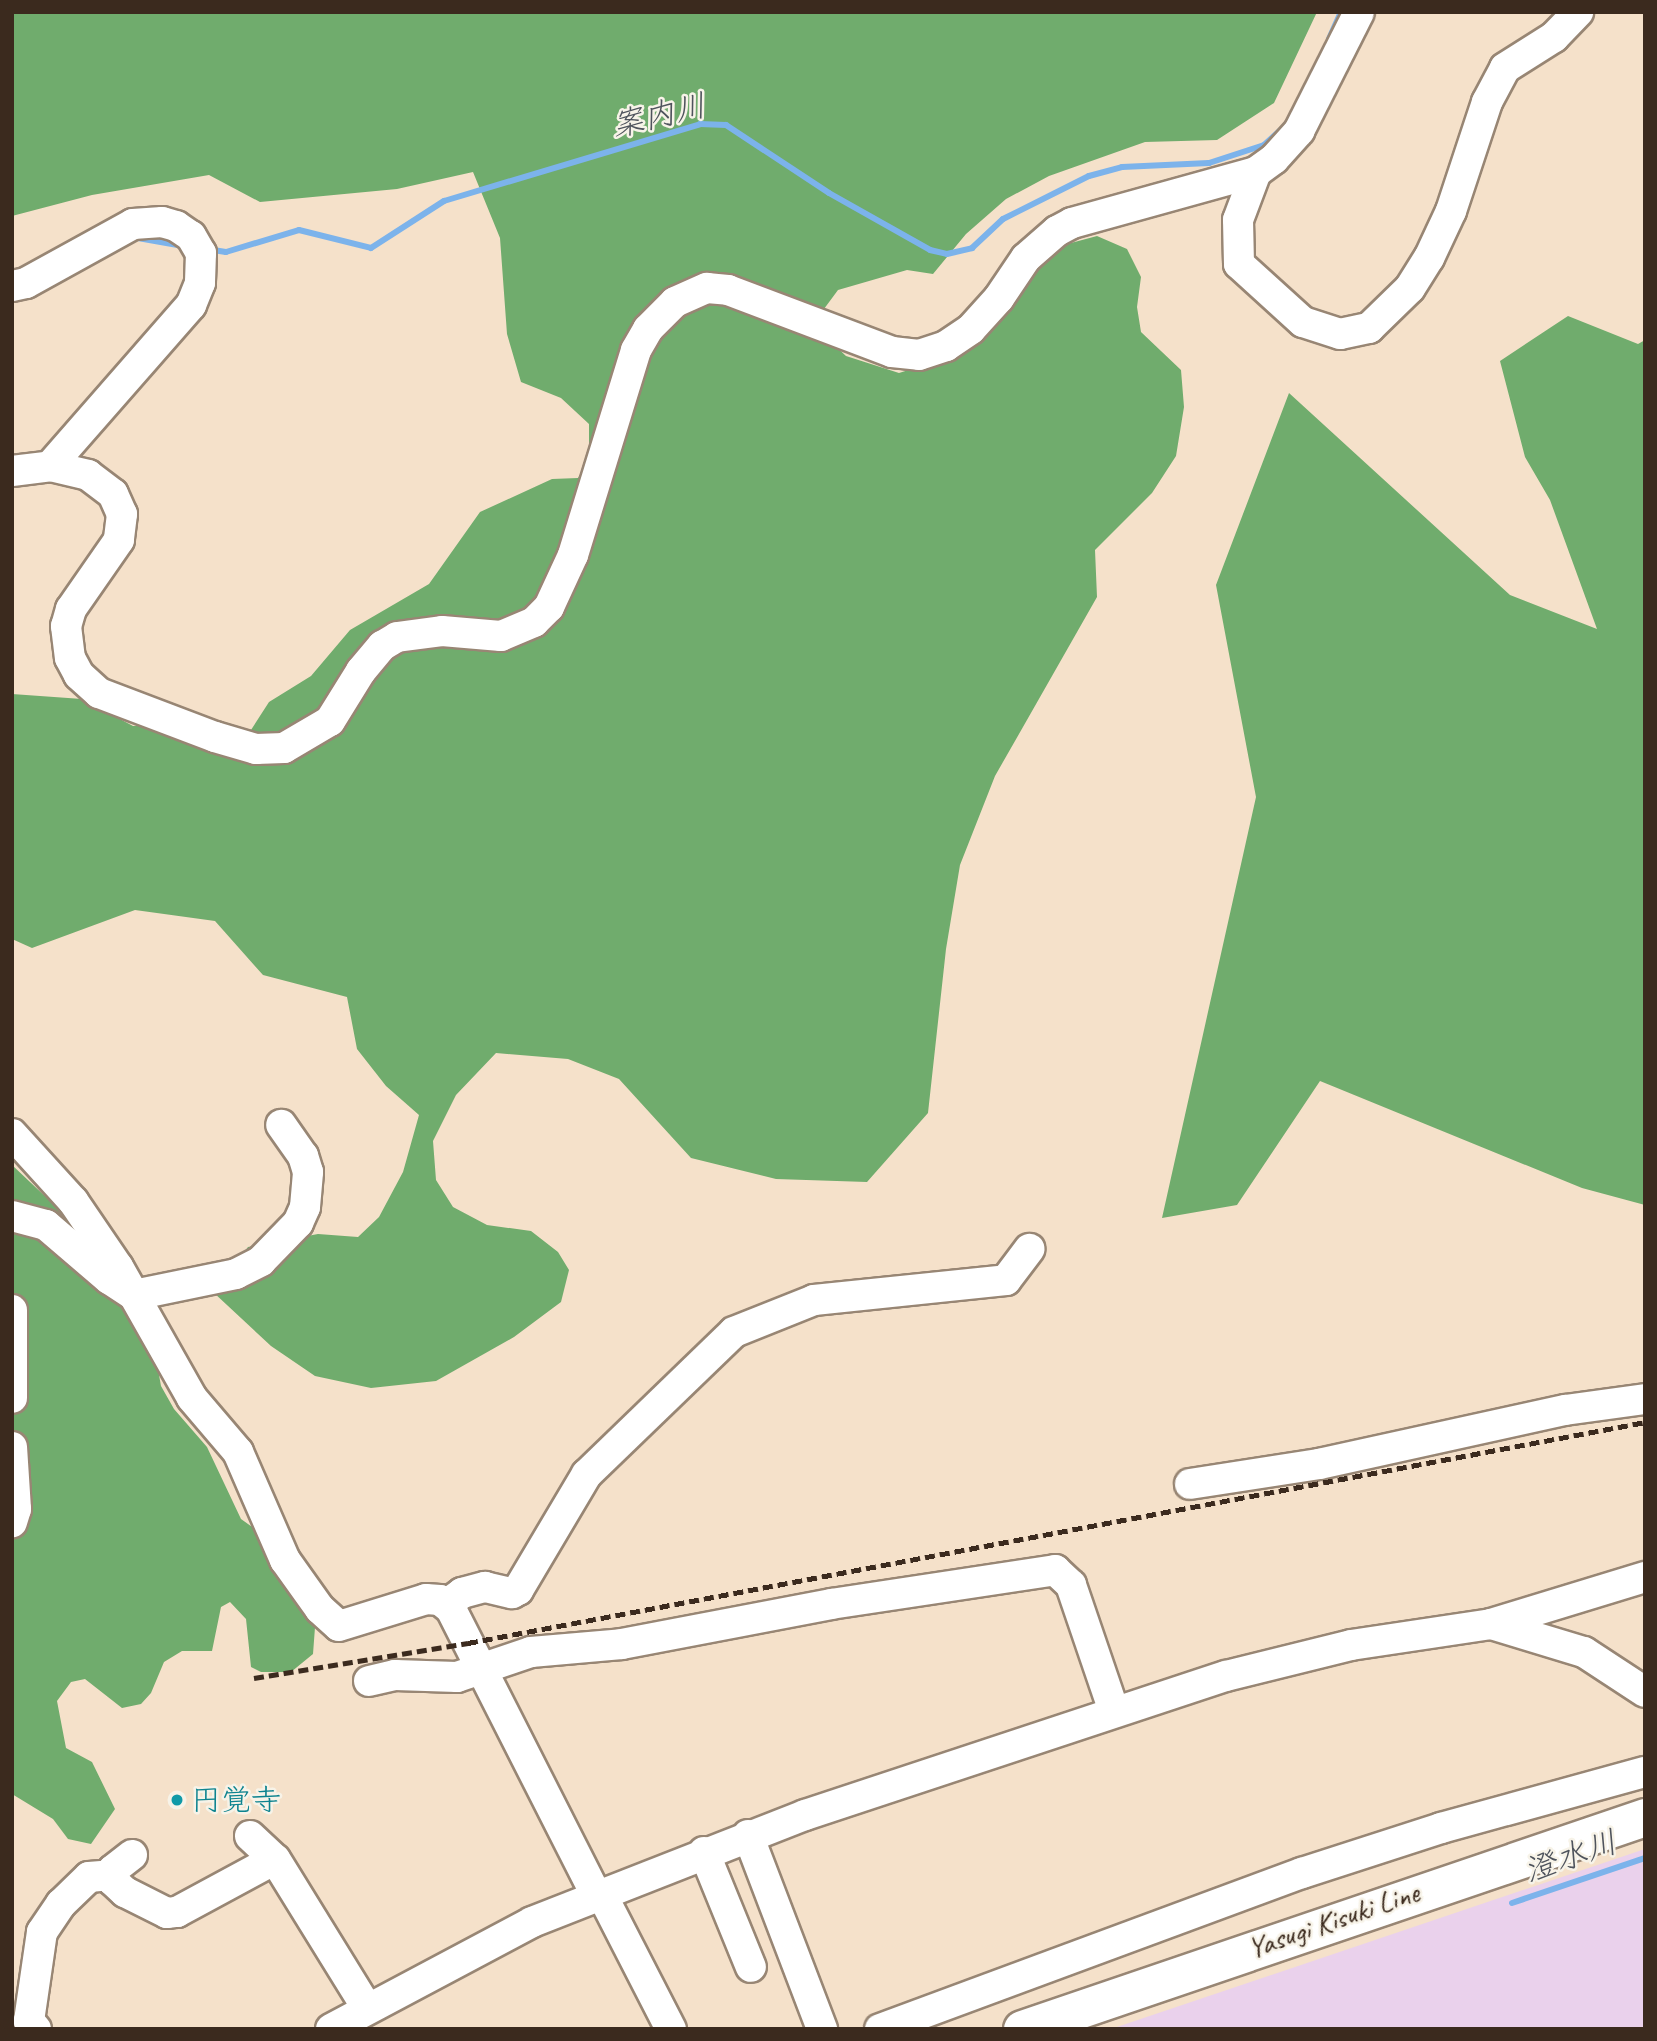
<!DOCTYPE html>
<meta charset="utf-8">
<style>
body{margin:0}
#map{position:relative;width:1657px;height:2041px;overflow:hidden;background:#f5e1ca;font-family:Caveat,"Klee One",sans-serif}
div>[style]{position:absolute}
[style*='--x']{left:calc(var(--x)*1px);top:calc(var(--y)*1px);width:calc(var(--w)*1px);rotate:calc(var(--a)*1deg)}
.built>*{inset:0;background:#ead1ec}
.forest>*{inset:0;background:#70ac6d}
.stream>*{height:6px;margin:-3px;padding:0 3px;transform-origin:3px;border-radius:3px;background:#7cb3eb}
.roads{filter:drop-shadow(2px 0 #988674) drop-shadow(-2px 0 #988674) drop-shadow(0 2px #988674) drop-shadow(0 -2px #988674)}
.minor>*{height:30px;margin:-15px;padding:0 15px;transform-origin:15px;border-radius:15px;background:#fff}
.major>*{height:37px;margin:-18.5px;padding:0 18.5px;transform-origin:18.5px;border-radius:18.5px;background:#fff}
.rail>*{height:5px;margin-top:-2.5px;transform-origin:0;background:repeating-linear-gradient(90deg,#3b2a1e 0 10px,transparent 0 15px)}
.dots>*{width:19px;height:19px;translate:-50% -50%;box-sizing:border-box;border:4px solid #f7f3e8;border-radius:50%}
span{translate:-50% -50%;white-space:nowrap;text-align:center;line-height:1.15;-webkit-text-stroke:5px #f7f3e8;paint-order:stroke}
.culture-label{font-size:30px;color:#0d838f}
.left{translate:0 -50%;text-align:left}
.street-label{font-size:30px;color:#3b2a1e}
.water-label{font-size:32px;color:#4e535c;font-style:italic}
.frame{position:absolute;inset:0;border:14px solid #3b2a1e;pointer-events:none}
</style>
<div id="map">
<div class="built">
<div style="clip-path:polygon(1645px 1849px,1645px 2029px,1111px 2029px)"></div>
</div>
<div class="forest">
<div style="clip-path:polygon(12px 12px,1317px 12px,1274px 103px,1217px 140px,1145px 142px,1049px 176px,1006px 199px,966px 234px,933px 274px,907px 270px,838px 290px,821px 313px,830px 341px,846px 356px,899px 373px,950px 357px,1056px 247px,1097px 236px,1127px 249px,1141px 277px,1137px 307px,1141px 332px,1181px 370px,1184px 407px,1176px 456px,1152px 493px,1095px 550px,1097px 597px,995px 776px,960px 865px,946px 949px,928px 1113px,867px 1182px,776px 1179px,691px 1158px,619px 1079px,568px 1059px,496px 1053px,456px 1095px,433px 1141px,436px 1180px,453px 1207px,487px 1225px,531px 1231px,558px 1252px,569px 1270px,561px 1302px,514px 1337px,436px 1381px,371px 1388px,315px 1376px,271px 1346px,213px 1292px,248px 1247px,318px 1234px,358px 1237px,379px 1217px,403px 1172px,419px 1115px,386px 1086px,357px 1049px,347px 997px,263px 975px,215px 921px,135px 910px,32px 948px,12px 939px,12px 694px,82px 699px,133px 726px,207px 722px,251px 730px,269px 702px,311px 676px,350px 630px,429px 584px,480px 512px,552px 479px,578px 478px,589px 458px,589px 424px,561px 398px,521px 382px,507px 334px,500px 238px,473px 172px,397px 189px,260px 202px,209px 175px,92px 195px,12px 216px)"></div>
<div style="clip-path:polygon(1568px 316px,1638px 344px,1645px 340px,1645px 1205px,1582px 1188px,1320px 1081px,1237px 1205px,1162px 1218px,1256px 797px,1216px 585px,1289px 393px,1510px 595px,1597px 629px,1550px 500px,1525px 457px,1500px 361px)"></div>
<div style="clip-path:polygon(12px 1165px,85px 1234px,154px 1347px,161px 1386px,174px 1409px,207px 1447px,241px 1519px,255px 1529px,316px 1614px,313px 1654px,291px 1672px,261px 1672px,251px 1667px,246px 1619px,230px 1602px,221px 1607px,212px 1651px,182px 1651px,164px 1662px,151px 1693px,141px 1704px,122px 1708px,85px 1679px,71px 1682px,57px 1701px,66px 1748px,92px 1762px,115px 1809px,91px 1844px,68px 1839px,53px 1819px,12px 1794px)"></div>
</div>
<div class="stream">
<div style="--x:1329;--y:39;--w:30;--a:-66"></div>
<div style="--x:138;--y:238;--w:46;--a:10.1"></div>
<div style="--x:207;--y:249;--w:19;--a:9"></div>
<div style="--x:226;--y:252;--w:76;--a:-16.8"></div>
<div style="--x:299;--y:230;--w:74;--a:14"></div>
<div style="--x:371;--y:248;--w:87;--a:-32.8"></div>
<div style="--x:444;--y:201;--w:267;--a:-16.7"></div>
<div style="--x:700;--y:124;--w:26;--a:2"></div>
<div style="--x:726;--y:125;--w:123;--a:33.4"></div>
<div style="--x:829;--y:193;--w:116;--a:29.4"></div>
<div style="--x:930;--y:250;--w:17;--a:13"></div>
<div style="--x:947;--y:254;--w:26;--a:-13"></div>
<div style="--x:972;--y:248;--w:42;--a:-43.1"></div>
<div style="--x:1003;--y:219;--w:96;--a:-26.6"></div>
<div style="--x:1089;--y:176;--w:34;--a:-15"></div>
<div style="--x:1122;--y:167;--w:87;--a:-2.6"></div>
<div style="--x:1209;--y:163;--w:58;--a:-18.1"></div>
<div style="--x:1264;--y:145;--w:28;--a:-42"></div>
<div style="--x:1512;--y:1903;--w:140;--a:-18.7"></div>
</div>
<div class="roads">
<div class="minor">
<div style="--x:1256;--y:172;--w:51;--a:110.6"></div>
<div style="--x:1238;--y:220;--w:44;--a:88.7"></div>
<div style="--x:1239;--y:264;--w:86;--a:42.2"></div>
<div style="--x:1303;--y:322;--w:39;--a:18"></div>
<div style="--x:1340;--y:334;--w:30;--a:-12"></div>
<div style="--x:1369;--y:328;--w:57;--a:-44.3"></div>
<div style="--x:1410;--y:288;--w:36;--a:-58"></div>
<div style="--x:1429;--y:258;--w:52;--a:-64.9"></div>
<div style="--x:1451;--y:211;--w:115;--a:-71.7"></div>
<div style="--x:1487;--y:102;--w:38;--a:-62"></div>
<div style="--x:1505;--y:68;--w:58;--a:-32.3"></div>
<div style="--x:1554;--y:37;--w:35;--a:-46"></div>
<div style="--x:12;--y:286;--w:14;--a:-12"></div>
<div style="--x:26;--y:283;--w:122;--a:-28.9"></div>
<div style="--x:133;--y:224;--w:29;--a:-4"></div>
<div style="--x:162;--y:222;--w:15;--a:16"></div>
<div style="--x:176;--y:226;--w:18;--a:34"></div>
<div style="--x:191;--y:236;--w:20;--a:60"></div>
<div style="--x:201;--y:253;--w:30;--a:92"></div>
<div style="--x:200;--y:283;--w:24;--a:112"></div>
<div style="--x:191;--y:305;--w:214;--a:131.2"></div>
<div style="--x:12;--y:471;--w:38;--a:-7"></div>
<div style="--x:50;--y:466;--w:39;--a:13"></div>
<div style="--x:88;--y:475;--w:31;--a:37"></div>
<div style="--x:113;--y:494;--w:22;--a:66"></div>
<div style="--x:122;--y:514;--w:26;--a:97"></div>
<div style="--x:119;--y:540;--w:84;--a:124.8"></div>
<div style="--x:71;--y:609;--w:18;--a:106"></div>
<div style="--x:66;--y:626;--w:32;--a:83"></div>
<div style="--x:70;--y:658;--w:19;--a:62"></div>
<div style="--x:79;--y:675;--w:27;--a:42"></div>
<div style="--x:99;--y:693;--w:124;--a:20.8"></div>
<div style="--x:215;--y:737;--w:43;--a:16.3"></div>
<div style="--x:256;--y:749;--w:28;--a:-2"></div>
<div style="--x:284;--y:748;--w:53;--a:-30.4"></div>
<div style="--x:330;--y:721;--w:59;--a:-58.2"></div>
<div style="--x:361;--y:671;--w:33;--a:-50"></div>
<div style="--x:382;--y:646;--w:17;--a:-31"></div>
<div style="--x:397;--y:637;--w:45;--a:-7.6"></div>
<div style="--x:442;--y:631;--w:59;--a:4.8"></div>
<div style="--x:501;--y:636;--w:36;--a:-23"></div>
<div style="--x:534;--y:622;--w:21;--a:-45"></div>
<div style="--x:549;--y:607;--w:57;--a:-65.2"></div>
<div style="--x:573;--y:555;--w:214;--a:-72.9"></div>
<div style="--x:636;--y:350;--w:24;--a:-60"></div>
<div style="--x:648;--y:329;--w:38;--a:-45"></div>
<div style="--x:675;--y:302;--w:35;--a:-24"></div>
<div style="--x:707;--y:288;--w:21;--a:5"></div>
<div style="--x:728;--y:290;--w:175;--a:20.7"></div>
<div style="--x:892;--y:352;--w:27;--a:6"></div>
<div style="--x:919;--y:355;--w:28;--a:-18"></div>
<div style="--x:946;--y:346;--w:30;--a:-34"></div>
<div style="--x:971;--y:329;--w:42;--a:-47.9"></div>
<div style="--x:999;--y:298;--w:48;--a:-56"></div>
<div style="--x:1026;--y:258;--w:41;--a:-41.1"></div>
<div style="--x:1057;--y:231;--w:17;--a:-28"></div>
<div style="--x:1072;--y:223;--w:191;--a:-15.5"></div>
<div style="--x:1256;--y:172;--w:22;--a:-36"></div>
<div style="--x:1274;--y:159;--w:38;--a:-48"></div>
<div style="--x:1299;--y:131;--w:133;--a:-63.2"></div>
<div style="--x:12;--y:1134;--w:91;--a:47.7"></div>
<div style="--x:73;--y:1201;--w:80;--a:55.7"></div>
<div style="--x:118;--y:1267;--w:150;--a:60.5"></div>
<div style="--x:192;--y:1398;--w:71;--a:49.6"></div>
<div style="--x:238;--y:1452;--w:118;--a:66.5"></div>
<div style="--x:285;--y:1560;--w:60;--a:54.5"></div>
<div style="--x:320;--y:1609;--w:25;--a:42"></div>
<div style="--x:339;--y:1626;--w:91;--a:-17.2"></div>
<div style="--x:426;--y:1599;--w:14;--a:4"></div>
<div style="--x:440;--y:1600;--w:14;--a:39"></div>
<div style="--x:451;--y:1609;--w:321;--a:63.1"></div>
<div style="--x:12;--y:1216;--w:35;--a:15"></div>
<div style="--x:46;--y:1225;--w:83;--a:40.6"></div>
<div style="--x:109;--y:1279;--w:30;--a:33"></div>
<div style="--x:134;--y:1295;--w:104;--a:-11.6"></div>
<div style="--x:236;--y:1274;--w:28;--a:-27"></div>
<div style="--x:261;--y:1261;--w:53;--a:-45.8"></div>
<div style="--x:298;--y:1223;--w:17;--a:-66"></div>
<div style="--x:305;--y:1207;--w:35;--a:-85"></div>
<div style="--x:308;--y:1172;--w:17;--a:-107"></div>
<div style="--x:303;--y:1156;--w:38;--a:-125"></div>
<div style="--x:12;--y:1310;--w:88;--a:90"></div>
<div style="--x:12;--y:1447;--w:62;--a:86.3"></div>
<div style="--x:16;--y:1509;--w:14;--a:107"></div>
<div style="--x:1190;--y:1484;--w:131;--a:-8.8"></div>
<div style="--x:1319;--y:1464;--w:252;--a:-12.4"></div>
<div style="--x:1565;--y:1410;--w:81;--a:-7.8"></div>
<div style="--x:447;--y:1604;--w:19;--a:-36"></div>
<div style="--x:462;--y:1593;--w:24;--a:-15"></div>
<div style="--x:485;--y:1587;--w:28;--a:13"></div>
<div style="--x:512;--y:1593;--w:7;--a:-27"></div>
<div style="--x:518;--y:1590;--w:135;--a:-59.3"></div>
<div style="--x:587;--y:1474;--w:204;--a:-44"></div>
<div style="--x:734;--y:1332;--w:86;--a:-21.8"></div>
<div style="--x:814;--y:1300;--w:193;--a:-5.9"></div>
<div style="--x:1006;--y:1280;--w:39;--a:-53"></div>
<div style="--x:1491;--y:1624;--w:97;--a:16.8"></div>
<div style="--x:1584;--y:1652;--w:73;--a:33.3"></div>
<div style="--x:369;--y:1681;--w:27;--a:-13"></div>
<div style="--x:395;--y:1675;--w:62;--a:1.8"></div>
<div style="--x:457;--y:1677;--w:78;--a:-18.7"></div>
<div style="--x:531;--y:1652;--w:91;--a:-5"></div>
<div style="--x:622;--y:1644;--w:213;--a:-10.8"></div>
<div style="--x:831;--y:1604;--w:227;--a:-8.6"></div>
<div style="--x:1055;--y:1570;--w:22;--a:43"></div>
<div style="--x:1071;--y:1585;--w:133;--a:71.2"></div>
<div style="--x:748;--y:1835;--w:208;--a:69.1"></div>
<div style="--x:250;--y:1836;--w:34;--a:43"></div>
<div style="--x:275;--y:1859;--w:175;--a:58.3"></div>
<div style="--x:704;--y:1852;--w:124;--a:67.8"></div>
<div style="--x:132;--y:1855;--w:24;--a:142"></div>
<div style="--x:113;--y:1870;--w:10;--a:96"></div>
<div style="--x:112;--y:1880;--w:18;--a:43"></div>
<div style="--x:125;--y:1892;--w:47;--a:26.6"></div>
<div style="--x:167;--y:1913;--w:10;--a:-6"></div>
<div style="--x:177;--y:1912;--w:111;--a:-28.4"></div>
<div style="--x:601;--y:1893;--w:153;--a:62.8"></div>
<div style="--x:36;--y:2029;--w:11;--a:-131"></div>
<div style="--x:29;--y:2021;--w:90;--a:-81.7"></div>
<div style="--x:42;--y:1932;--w:34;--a:-56"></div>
<div style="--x:61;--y:1904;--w:39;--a:-44"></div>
<div style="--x:89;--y:1877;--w:22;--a:-5"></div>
<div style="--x:331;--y:2029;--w:228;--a:-28"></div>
<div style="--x:532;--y:1922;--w:293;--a:-21.4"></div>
<div style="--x:805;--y:1815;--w:443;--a:-18.3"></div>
<div style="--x:1226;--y:1676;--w:129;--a:-13.9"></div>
<div style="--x:1351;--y:1645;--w:142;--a:-8.5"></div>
<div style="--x:1491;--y:1624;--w:161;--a:-17"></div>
<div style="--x:880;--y:2029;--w:450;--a:-20.3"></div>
<div style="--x:1302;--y:1873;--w:146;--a:-17.9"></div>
<div style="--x:1441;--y:1828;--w:212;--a:-15.4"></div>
</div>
<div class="major">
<div style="--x:1022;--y:2029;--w:658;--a:-18.79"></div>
</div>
</div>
<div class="rail">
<div style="--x:254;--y:1678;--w:217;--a:-9.3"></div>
<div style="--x:468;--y:1643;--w:1198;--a:-10.63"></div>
</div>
<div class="dots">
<div style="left:177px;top:1800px;background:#0f9aa8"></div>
</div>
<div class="culture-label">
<span class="left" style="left:191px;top:1800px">円覚寺</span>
</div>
<div class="street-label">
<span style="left:1333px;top:1920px;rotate:-19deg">Yasugi Kisuki Line</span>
</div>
<div class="water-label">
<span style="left:659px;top:116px;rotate:-13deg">案内川</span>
<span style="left:1571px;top:1857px;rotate:-19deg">澄水川</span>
</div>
<div class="frame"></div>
</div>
